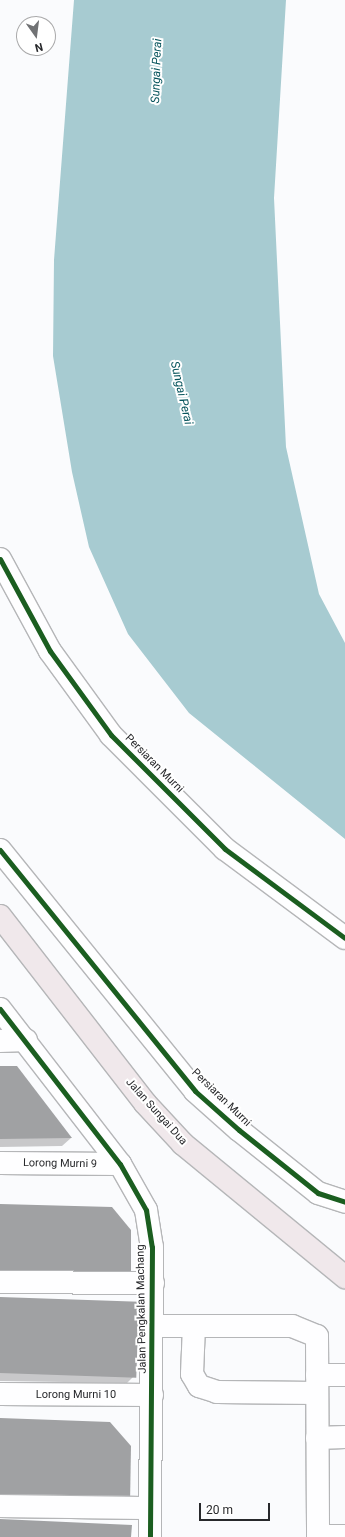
<!DOCTYPE html>
<style>
body{margin:0}
#map{position:relative;width:345px;height:1537px;overflow:hidden;background:#fafbfd;font-family:Roboto,sans-serif}
div>[style]{position:absolute}
[style*='--x']{left:calc(var(--x)*1px);top:calc(var(--y)*1px);width:calc(var(--w)*1px);rotate:calc(var(--a)*1deg)}
.water>*{inset:0;background:#a7cbd1}
.shadow>*{inset:0;background:#0003}
.building>*{inset:0;background:#a0a1a3;transform-origin:0 0}
.roads{filter:drop-shadow(1px 0 #b5b6b8) drop-shadow(-1px 0 #b5b6b8) drop-shadow(0 1px #b5b6b8) drop-shadow(0 -1px #b5b6b8)}
.minor>*{height:22px;margin:-11px;padding:0 11px;transform-origin:11px;border-radius:11px;background:#fefeff}
.major>*{height:22px;margin:-11px;padding:0 11px;transform-origin:11px;border-radius:11px;background:#f0e8eb}
.cycleway>*{height:5px;margin:-2.5px;padding:0 2.5px;transform-origin:2.5px;border-radius:2.5px;background:#1b5e20}
span{translate:-50% -50%;white-space:nowrap;text-align:center;line-height:1.15;-webkit-text-stroke:4px #fff;paint-order:stroke}
.street-label{font-size:11px;color:#27282b}
.water-label{font-size:12px;color:#08555d;font-style:italic}
.north{position:absolute;left:16px;top:16px;width:40px;height:40px;box-sizing:border-box;background:#fff;border:1px solid #a9a9aa;border-radius:50%;rotate:166deg;font-size:11px;font-weight:700;line-height:16px;text-align:center;color:#27282b}
.north::after{content:'';display:block;margin:auto;width:14px;height:18px;background:#717274;clip-path:polygon(50% 0,100% 100%,50% 72%,0 100%)}
.scale{position:absolute;left:199px;top:1503px;width:71px;height:18px;box-sizing:border-box;border:2px solid #27282b;border-top:0;padding-left:5px;font-size:12px;line-height:14px;white-space:nowrap;color:#27282b;-webkit-text-stroke:3px #fff;paint-order:stroke}
</style>
<div id="map">
<div class="water">
<div style="clip-path:polygon(74px 0,286px 0,274px 198px,286px 447px,319px 594px,345px 643px,345px 839px,189px 713px,128px 634px,89px 547px,72px 472px,53px 356px,54px 260px)"></div>
</div>
<div class="shadow">
<div style="clip-path:polygon(0 1067px,71px 1138px,62px 1146px,0 1147px)"></div>
<div style="clip-path:polygon(0 1298px,136px 1374px,127px 1383px,0 1381px)"></div>
</div>
<div class="building">
<div style="clip-path:polygon(0 1066px,17px 1066px,72px 1138px,0 1139px)"></div>
<div style="clip-path:polygon(0 1204px,112px 1207px,131px 1230px,131px 1278px,0 1275px)"></div>
<div style="left:0;top:1297px;width:139px;height:76px;rotate:2deg"></div>
<div style="clip-path:polygon(0 1418px,110px 1422px,131px 1446px,130px 1504px,0 1499px)"></div>
<div style="clip-path:polygon(0 1519px,132px 1525px,131px 1537px,0 1537px)"></div>
</div>
<div class="roads">
<div class="minor">
<div style="--x:0;--y:559;--w:105;--a:61.5"></div>
<div style="--x:50;--y:651;--w:104;--a:54"></div>
<div style="--x:111;--y:735;--w:161;--a:45"></div>
<div style="--x:225;--y:849;--w:149;--a:36.6"></div>
<div style="--x:0;--y:850;--w:310;--a:51"></div>
<div style="--x:195;--y:1091;--w:59;--a:41.6"></div>
<div style="--x:239;--y:1130;--w:101;--a:38.6"></div>
<div style="--x:318;--y:1193;--w:28;--a:18"></div>
<div style="--x:0;--y:1009;--w:196;--a:52.3"></div>
<div style="--x:120;--y:1164;--w:53;--a:60.5"></div>
<div style="--x:146;--y:1210;--w:37;--a:81"></div>
<div style="--x:152;--y:1247;--w:290;--a:90.4"></div>
<div style="--x:0;--y:1041;--w:26;--a:-2"></div>
<div style="--x:0;--y:1163;--w:120;--a:0.5"></div>
<div style="--x:0;--y:1282;--w:153;--a:0.4"></div>
<div style="--x:153;--y:1326;--w:139;--a:0"></div>
<div style="--x:292;--y:1326;--w:27;--a:22"></div>
<div style="--x:317;--y:1336;--w:201;--a:89.7"></div>
<div style="--x:194;--y:1326;--w:48;--a:92.4"></div>
<div style="--x:192;--y:1374;--w:14;--a:60"></div>
<div style="--x:199;--y:1386;--w:19;--a:18"></div>
<div style="--x:217;--y:1392;--w:100;--a:0.6"></div>
<div style="--x:317;--y:1375;--w:28;--a:0"></div>
<div style="--x:0;--y:1394;--w:152;--a:0.4"></div>
<div style="--x:317;--y:1438;--w:28;--a:-2"></div>
<div style="--x:0;--y:1506;--w:149;--a:0.8"></div>
<div style="--x:318;--y:1536;--w:27;--a:0"></div>
</div>
<div class="major">
<div style="--x:0;--y:916;--w:237;--a:52.2"></div>
<div style="--x:145;--y:1103;--w:56;--a:47.2"></div>
<div style="--x:183;--y:1144;--w:210;--a:39.4"></div>
</div>
</div>
<div class="cycleway">
<div style="--x:0;--y:559;--w:105;--a:61.5"></div>
<div style="--x:50;--y:651;--w:104;--a:54"></div>
<div style="--x:111;--y:735;--w:161;--a:45"></div>
<div style="--x:225;--y:849;--w:149;--a:36.6"></div>
<div style="--x:0;--y:850;--w:310;--a:51"></div>
<div style="--x:195;--y:1091;--w:59;--a:41.6"></div>
<div style="--x:239;--y:1130;--w:101;--a:38.6"></div>
<div style="--x:318;--y:1193;--w:28;--a:18"></div>
<div style="--x:0;--y:1009;--w:196;--a:52.3"></div>
<div style="--x:120;--y:1164;--w:53;--a:60.5"></div>
<div style="--x:146;--y:1210;--w:37;--a:81"></div>
<div style="--x:152;--y:1247;--w:290;--a:90.4"></div>
</div>
<div class="street-label">
<span style="left:154px;top:764px;rotate:45deg">Persiaran Murni</span>
<span style="left:221px;top:1098px;rotate:44deg">Persiaran Murni</span>
<span style="left:156px;top:1112px;rotate:48deg">Jalan Sungai Dua</span>
<span style="left:60px;top:1164px;rotate:1deg">Lorong Murni 9</span>
<span style="left:142px;top:1309px;rotate:-91deg">Jalan Pengkalan Machang</span>
<span style="left:76px;top:1395px">Lorong Murni 10</span>
</div>
<div class="water-label">
<span style="left:157px;top:71px;rotate:-88deg">Sungai Perai</span>
<span style="left:181px;top:393px;rotate:77deg">Sungai Perai</span>
</div>
<div class="north">N</div>
<div class="scale">20 m</div>
</div>
